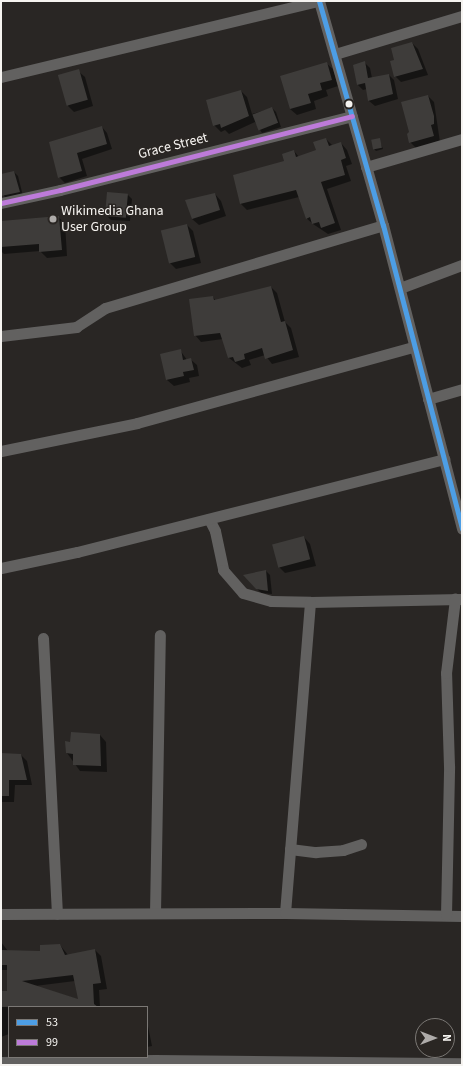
<!DOCTYPE html>
<style>
body{margin:0}
#map{position:relative;width:463px;height:1066px;overflow:hidden;background:#292624;font-family:"Source Sans 3",sans-serif}
div>[style]{position:absolute}
[style*='--x']{left:calc(var(--x)*1px);top:calc(var(--y)*1px);width:calc(var(--w)*1px);rotate:calc(var(--a)*1deg)}
.shadow>*{inset:0;background:#0007}
.building>*{inset:0;background:#3e3c3a;transform-origin:0 0}
.minor>*{height:11px;margin:-5.5px;padding:0 5.5px;transform-origin:5.5px;border-radius:5.5px;background:#626160}
.bus-1>*{height:5px;margin:-2.5px;padding:0 2.5px;transform-origin:2.5px;border-radius:2.5px;background:#4d9ee5}
.bus-2>*{height:5px;margin:-2.5px;padding:0 2.5px;transform-origin:2.5px;border-radius:2.5px;background:#bd7bd9}
.dots>*{width:11px;height:11px;translate:-50% -50%;box-sizing:border-box;border:2px solid #2a2623;border-radius:50%}
span{translate:-50% -50%;white-space:nowrap;text-align:center;line-height:1.15;-webkit-text-stroke:3px #2a2623;paint-order:stroke}
.street-label{font-size:14px;color:#f5f3f0}
.poi-label{font-size:14px;color:#f5f3f0}
.left{translate:0 -50%;text-align:left}
.frame{position:absolute;inset:0;border:2px solid #f5f3f0;pointer-events:none}
.legend{position:absolute;left:8px;top:1006px;width:140px;height:52px;box-sizing:border-box;background:#2a2623;border:1px solid #7b7875;margin:0;padding:5px 7px;list-style:none;font-size:12px;color:#f5f3f0}
.legend li{display:flex;align-items:center;gap:8px;height:20px}
.legend b{width:20px;border:1px solid #7b7875}
.north{position:absolute;left:415px;top:1018px;width:40px;height:40px;box-sizing:border-box;background:#2a2623;border:1px solid #7b7875;border-radius:50%;rotate:90deg;font-size:11px;font-weight:700;line-height:16px;text-align:center;color:#f5f3f0}
.north::after{content:'';display:block;margin:auto;width:14px;height:18px;background:#aeaba9;clip-path:polygon(50% 0,100% 100%,50% 72%,0 100%)}
</style>
<div id="map">
<div class="shadow">
<div style="clip-path:polygon(412px 43px,418px 49px,428px 75px,401px 82px,395px 76px,396px 61px)"></div>
<div style="clip-path:polygon(364px 62px,370px 68px,372px 78px,389px 75px,394px 80px,398px 99px,375px 106px,369px 101px,367px 89px,363px 90px,357px 84px)"></div>
<div style="clip-path:polygon(326px 63px,333px 69px,338px 86px,326px 90px,328px 96px,314px 101px,316px 109px,297px 115px,290px 109px)"></div>
<div style="clip-path:polygon(78px 71px,85px 77px,93px 106px,74px 112px,68px 106px)"></div>
<div style="clip-path:polygon(241px 91px,247px 97px,252px 114px,272px 108px,276px 112px,281px 127px,262px 133px,255px 122px,229px 134px,225px 130px,221px 132px,214px 125px)"></div>
<div style="clip-path:polygon(428px 96px,434px 102px,440px 142px,416px 148px,410px 142px,411px 132px)"></div>
<div style="clip-path:polygon(102px 127px,107px 133px,112px 149px,82px 159px,87px 176px,65px 183px,59px 177px,50px 143px)"></div>
<div style="clip-path:polygon(326px 139px,333px 146px,341px 143px,347px 150px,352px 164px,346px 166px,351px 181px,327px 189px,341px 230px,328px 234px,313px 224px,306px 218px,299px 197px,247px 210px,241px 204px,234px 175px,286px 162px,294px 151px,299px 157px,317px 151px)"></div>
<div style="clip-path:polygon(379px 139px,383px 149px,376px 151px,374px 149px)"></div>
<div style="clip-path:polygon(14px 172px,18px 176px,23px 196px,6px 199px,1px 190px,1px 175px)"></div>
<div style="clip-path:polygon(215px 194px,221px 201px,226px 216px,199px 225px,192px 219px)"></div>
<div style="clip-path:polygon(128px 195px,132px 199px,130px 221px,111px 220px,106px 215px)"></div>
<div style="clip-path:polygon(58px 217px,65px 223px,67px 256px,47px 258px,40px 251px,4px 254px,1px 251px,1px 222px)"></div>
<div style="clip-path:polygon(187px 225px,193px 231px,201px 263px,176px 269px,170px 263px,162px 231px)"></div>
<div style="clip-path:polygon(271px 287px,277px 293px,285px 322px,291px 328px,299px 357px,272px 364px,265px 355px,249px 360px,251px 365px,242px 368px,229px 358px,223px 339px,201px 342px,195px 335px,213px 297px,216px 301px)"></div>
<div style="clip-path:polygon(180px 350px,187px 360px,190px 359px,197px 365px,199px 376px,189px 378px,190px 382px,174px 386px,167px 380px,161px 355px)"></div>
<div style="clip-path:polygon(304px 537px,310px 544px,316px 566px,285px 573px,279px 567px)"></div>
<div style="clip-path:polygon(266px 571px,270px 575px,272px 594px,261px 593px,245px 576px)"></div>
<div style="clip-path:polygon(100px 735px,106px 742px,107px 772px,80px 771px,67px 753px,71px 743px)"></div>
<div style="clip-path:polygon(1px 754px,21px 755px,27px 761px,32px 785px,15px 785px,14px 802px,1px 802px)"></div>
<div style="clip-path:polygon(evenodd,1px 942px,8px 951px,41px 952px,60px 945px,68px 955px,95px 950px,101px 956px,107px 989px,99px 990px,100px 1007px,9px 1007px,9px 1034px,1px 1037px,1px 992px,8px 992px,8px 970px,1px 970px,1px 942px,75px 981px,80px 1000px,35px 986px,75px 981px)"></div>
<div style="clip-path:polygon(147px 1021px,152px 1046px,147px 1047px)"></div>
</div>
<div class="building">
<div style="clip-path:polygon(412px 42px,423px 69px,394px 77px,390px 61px,394px 60px,391px 48px)"></div>
<div style="clip-path:polygon(365px 61px,368px 78px,389px 74px,393px 94px,368px 101px,365px 83px,357px 85px,353px 65px)"></div>
<div style="clip-path:polygon(327px 62px,332px 80px,320px 83px,322px 90px,308px 94px,311px 103px,290px 109px,280px 76px)"></div>
<div style="left:79px;top:69px;width:32px;height:22px;rotate:74deg"></div>
<div style="clip-path:polygon(241px 90px,249px 116px,221px 128px,220px 124px,213px 126px,206px 100px)"></div>
<div style="clip-path:polygon(428px 95px,434px 116px,434px 124px,431px 125px,434px 136px,409px 143px,407px 134px,409px 132px,401px 102px)"></div>
<div style="left:272px;top:107px;width:17px;height:21px;rotate:69deg"></div>
<div style="clip-path:polygon(102px 126px,107px 144px,77px 153px,82px 171px,58px 178px,49px 142px)"></div>
<div style="clip-path:polygon(326px 138px,329px 146px,341px 142px,346px 158px,341px 160px,345px 175px,321px 182px,335px 223px,321px 228px,319px 222px,312px 224px,310px 217px,306px 219px,296px 190px,240px 204px,233px 175px,284px 161px,282px 154px,294px 150px,296px 157px,316px 150px,313px 142px)"></div>
<div style="left:380px;top:138px;width:10px;height:9px;rotate:79deg"></div>
<div style="clip-path:polygon(14px 171px,20px 192px,1px 196px,1px 174px)"></div>
<div style="left:107px;top:192px;width:21px;height:24px;rotate:5deg"></div>
<div style="clip-path:polygon(215px 193px,220px 210px,192px 219px,185px 200px)"></div>
<div style="clip-path:polygon(59px 216px,62px 250px,39px 252px,39px 244px,1px 247px,1px 221px)"></div>
<div style="left:187px;top:224px;width:34px;height:27px;rotate:76deg"></div>
<div style="clip-path:polygon(271px 286px,281px 322px,285px 321px,293px 350px,265px 359px,262px 348px,244px 354px,245px 359px,235px 362px,233px 357px,228px 358px,220px 333px,194px 336px,189px 299px,213px 296px,214px 300px)"></div>
<div style="clip-path:polygon(181px 349px,183px 360px,191px 358px,194px 370px,183px 372px,184px 376px,166px 380px,160px 354px)"></div>
<div style="left:304px;top:536px;width:24px;height:33px;rotate:75deg"></div>
<div style="clip-path:polygon(266px 570px,268px 591px,256px 589px,243px 575px)"></div>
<div style="clip-path:polygon(71px 732px,100px 734px,101px 766px,73px 765px,73px 754px,66px 753px,65px 741px,70px 742px)"></div>
<div style="clip-path:polygon(1px 753px,21px 754px,27px 780px,9px 780px,9px 796px,1px 796px)"></div>
<div style="clip-path:polygon(evenodd,60px 944px,65px 955px,95px 949px,101px 983px,93px 984px,94px 1004px,98px 1007px,1px 1007px,1px 991px,7px 991px,7px 965px,1px 965px,1px 950px,40px 951px,40px 945px,60px 944px,73px 975px,78px 999px,22px 981px,73px 975px)"></div>
</div>
<div class="minor">
<div style="--x:319;--y:1;--w:233;--a:74.1"></div>
<div style="--x:383;--y:225;--w:314;--a:75.4"></div>
<div style="--x:335;--y:54;--w:133;--a:-16.7"></div>
<div style="--x:1;--y:77;--w:325;--a:-13.5"></div>
<div style="--x:366;--y:167;--w:100;--a:-16.3"></div>
<div style="--x:1;--y:203;--w:60;--a:-12.4"></div>
<div style="--x:60;--y:190;--w:301;--a:-14.2"></div>
<div style="--x:400;--y:288;--w:66;--a:-20.4"></div>
<div style="--x:1;--y:336;--w:76;--a:-6.8"></div>
<div style="--x:76;--y:327;--w:35;--a:-33"></div>
<div style="--x:105;--y:308;--w:290;--a:-16.6"></div>
<div style="--x:428;--y:399;--w:35;--a:-16"></div>
<div style="--x:1;--y:451;--w:139;--a:-11.6"></div>
<div style="--x:137;--y:423;--w:286;--a:-15.4"></div>
<div style="--x:209;--y:519;--w:13;--a:63"></div>
<div style="--x:215;--y:531;--w:40;--a:78"></div>
<div style="--x:223;--y:570;--w:30;--a:49"></div>
<div style="--x:243;--y:593;--w:29;--a:16"></div>
<div style="--x:271;--y:601;--w:39;--a:1"></div>
<div style="--x:310;--y:602;--w:151;--a:-1.1"></div>
<div style="--x:1;--y:568;--w:78;--a:-11.9"></div>
<div style="--x:77;--y:552;--w:379;--a:-14.2"></div>
<div style="--x:43;--y:638;--w:276;--a:87.1"></div>
<div style="--x:290;--y:849;--w:26;--a:7"></div>
<div style="--x:316;--y:852;--w:27;--a:-4"></div>
<div style="--x:343;--y:850;--w:19;--a:-18"></div>
<div style="--x:155;--y:913;--w:278;--a:-89"></div>
<div style="--x:285;--y:913;--w:312;--a:-85.4"></div>
<div style="--x:1;--y:914;--w:284;--a:-0.2"></div>
<div style="--x:285;--y:913;--w:177;--a:1"></div>
<div style="--x:446;--y:915;--w:149;--a:-88.8"></div>
<div style="--x:449;--y:766;--w:93;--a:-91.8"></div>
<div style="--x:446;--y:673;--w:75;--a:-83.1"></div>
<div style="--x:1;--y:1062;--w:154;--a:-0.7"></div>
<div style="--x:155;--y:1060;--w:307;--a:0.6"></div>
</div>
<div class="bus-1">
<div style="--x:319;--y:1;--w:233;--a:74.1"></div>
<div style="--x:383;--y:225;--w:314;--a:75.4"></div>
</div>
<div class="bus-2">
<div style="--x:1;--y:203;--w:60;--a:-12.4"></div>
<div style="--x:60;--y:190;--w:301;--a:-14.2"></div>
</div>
<div class="dots">
<div style="left:349px;top:104px;background:#f5f3f0"></div>
<div style="left:53px;top:219px;background:#aeaba9"></div>
</div>
<div class="street-label">
<span style="left:173px;top:146px;rotate:-14deg">Grace Street</span>
</div>
<div class="poi-label">
<span class="left" style="left:61px;top:219px">Wikimedia Ghana<br>User Group</span>
</div>
<div class="frame"></div>
<ul class="legend">
<li><b style="height:5px;background:#4d9ee5"></b>53</li>
<li><b style="height:5px;background:#bd7bd9"></b>99</li>
</ul>
<div class="north">N</div>
</div>
